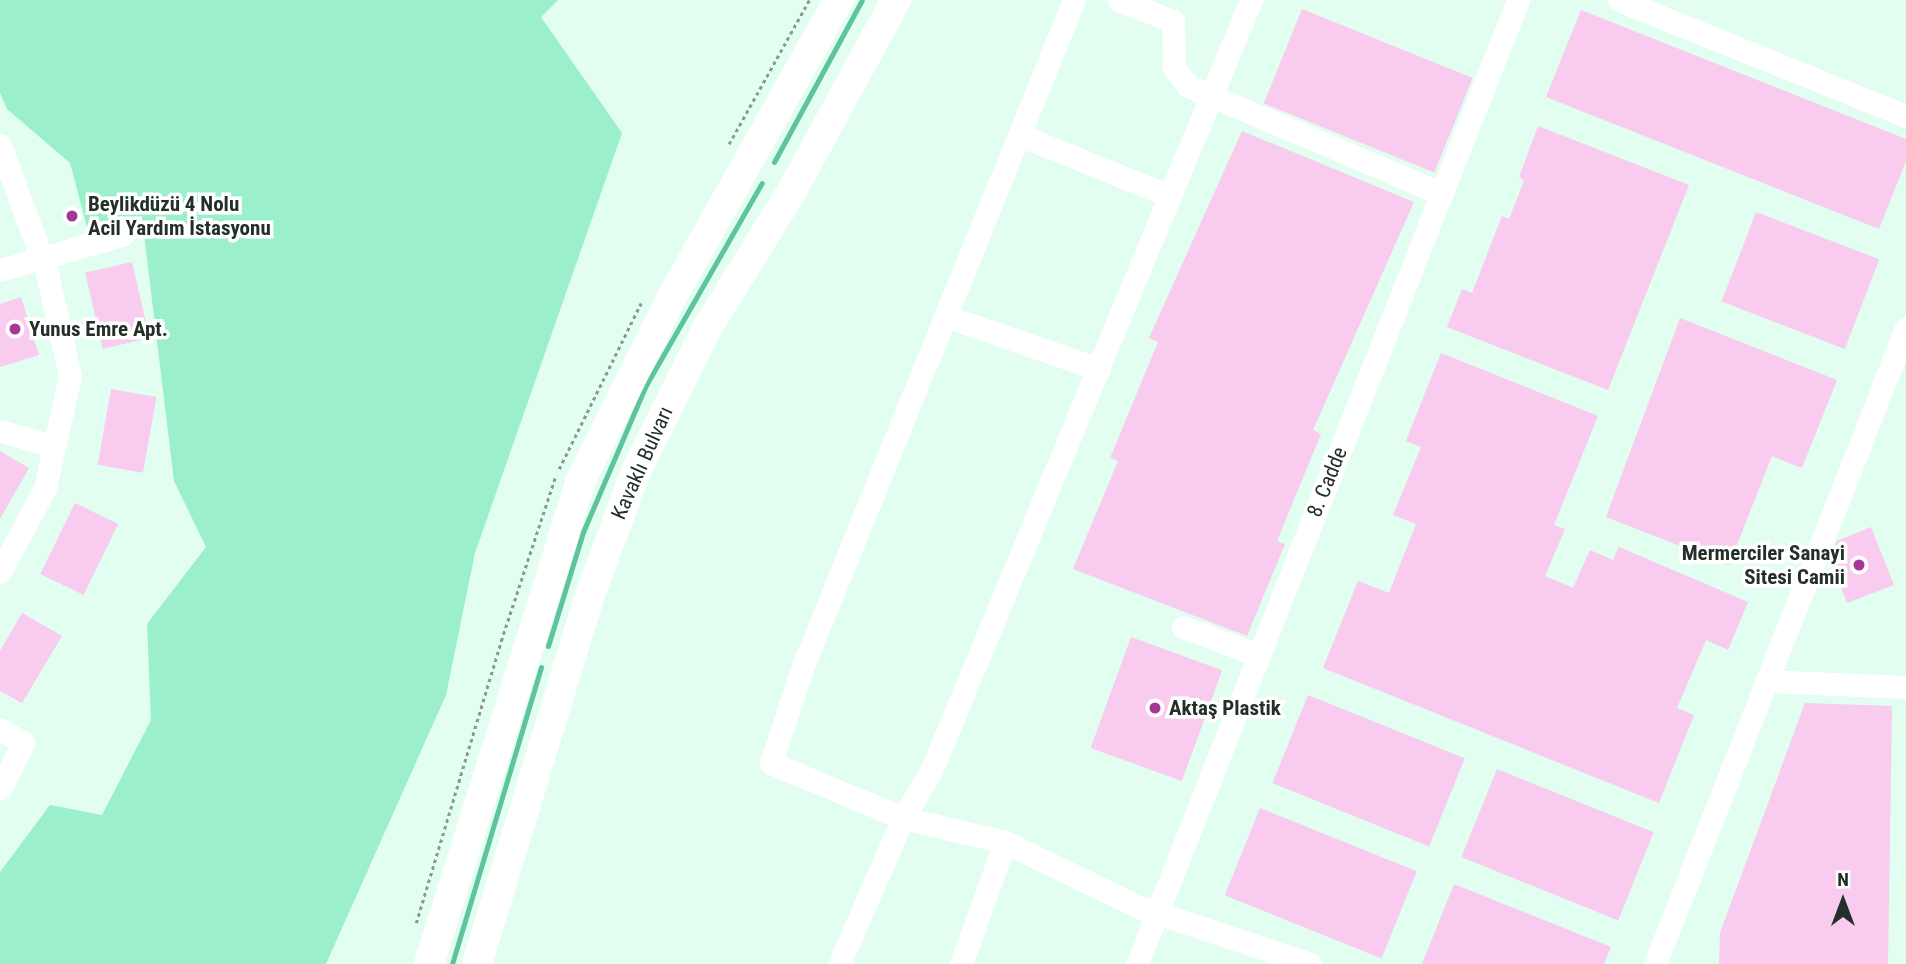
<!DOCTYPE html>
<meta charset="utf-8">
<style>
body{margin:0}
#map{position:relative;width:1906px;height:964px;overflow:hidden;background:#e1fef0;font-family:"Roboto Condensed",sans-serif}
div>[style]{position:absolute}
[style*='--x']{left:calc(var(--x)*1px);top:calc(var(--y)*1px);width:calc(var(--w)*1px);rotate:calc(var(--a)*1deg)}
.green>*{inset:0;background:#9befca}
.stream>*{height:5px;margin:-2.5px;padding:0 2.5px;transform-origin:2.5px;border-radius:2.5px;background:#5ec49b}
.building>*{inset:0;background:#f8cbef;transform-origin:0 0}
.path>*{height:2.5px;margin-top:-1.25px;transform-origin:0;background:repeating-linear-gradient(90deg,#869b91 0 3.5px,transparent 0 7px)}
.minor>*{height:23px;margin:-11.5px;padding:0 11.5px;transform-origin:11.5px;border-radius:11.5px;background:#fff}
.major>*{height:30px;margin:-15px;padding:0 15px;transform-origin:15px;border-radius:15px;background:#fff}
.dots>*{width:19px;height:19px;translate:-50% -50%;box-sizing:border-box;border:4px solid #fff;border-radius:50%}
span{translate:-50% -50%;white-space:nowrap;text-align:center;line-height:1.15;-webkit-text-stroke:7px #fff;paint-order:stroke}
.poi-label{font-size:21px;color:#242f2a;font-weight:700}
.left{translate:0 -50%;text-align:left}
.right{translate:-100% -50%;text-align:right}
.street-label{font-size:21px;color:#242f2a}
.north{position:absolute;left:1808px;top:866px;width:70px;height:70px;-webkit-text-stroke:5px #fff;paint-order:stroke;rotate:0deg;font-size:19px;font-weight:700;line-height:28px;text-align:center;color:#242f2a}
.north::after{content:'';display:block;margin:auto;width:24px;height:32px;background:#242f2a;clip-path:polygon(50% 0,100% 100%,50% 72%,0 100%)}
</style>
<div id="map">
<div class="green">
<div style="clip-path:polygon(0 0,558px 0,541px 17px,622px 133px,475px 553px,446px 695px,326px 964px,0 964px,0 872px,50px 805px,102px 815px,151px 720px,147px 624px,206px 547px,174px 481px,142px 218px,87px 227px,70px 163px,7px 109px,0 93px)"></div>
</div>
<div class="stream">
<div style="--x:774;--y:162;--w:184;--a:-61.5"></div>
<div style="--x:548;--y:646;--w:119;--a:-72.9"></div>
<div style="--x:583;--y:532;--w:158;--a:-66.8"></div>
<div style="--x:645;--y:387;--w:235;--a:-60.2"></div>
<div style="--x:452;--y:964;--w:310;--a:-73.3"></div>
</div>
<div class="building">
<div style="left:1302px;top:9px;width:184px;height:102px;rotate:22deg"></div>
<div style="clip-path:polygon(1581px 10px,1906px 139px,1906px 161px,1879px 229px,1546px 97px)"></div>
<div style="clip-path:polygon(1538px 126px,1689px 185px,1608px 390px,1447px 327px,1462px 289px,1472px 293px,1502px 216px,1509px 219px,1524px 181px,1519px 177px)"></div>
<div style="clip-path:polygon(1242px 131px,1414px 202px,1313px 430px,1321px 434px,1277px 541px,1285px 544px,1247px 636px,1073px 569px,1118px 461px,1110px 458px,1158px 342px,1149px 338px)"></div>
<div style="left:1756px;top:212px;width:132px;height:96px;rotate:21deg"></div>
<div style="left:132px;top:262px;width:78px;height:48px;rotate:77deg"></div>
<div style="clip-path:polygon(21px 297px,39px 355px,0 367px,0 304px)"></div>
<div style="clip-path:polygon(1680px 318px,1837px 380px,1802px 468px,1772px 456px,1729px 565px,1606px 517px)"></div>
<div style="clip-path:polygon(1441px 353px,1598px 416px,1554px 525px,1565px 529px,1545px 576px,1573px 588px,1590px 550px,1613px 560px,1619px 547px,1748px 602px,1728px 650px,1706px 640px,1677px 708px,1694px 715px,1659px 803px,1323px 668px,1358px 581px,1389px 593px,1416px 524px,1393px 515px,1421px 447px,1406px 441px)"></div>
<div style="left:111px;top:389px;width:46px;height:77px;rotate:10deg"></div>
<div style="clip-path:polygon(0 451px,29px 468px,0 519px)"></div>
<div style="left:75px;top:503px;width:48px;height:79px;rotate:26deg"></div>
<div style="clip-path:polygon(1871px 527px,1894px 585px,1847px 603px,1830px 559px,1837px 541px)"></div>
<div style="clip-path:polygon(22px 613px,62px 636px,22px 703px,0 691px,0 651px)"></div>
<div style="left:1131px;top:637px;width:97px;height:118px;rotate:20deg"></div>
<div style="left:1308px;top:695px;width:169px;height:95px;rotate:22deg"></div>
<div style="clip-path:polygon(1805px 703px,1892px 706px,1888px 964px,1719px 964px,1720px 933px)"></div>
<div style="left:1497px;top:769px;width:169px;height:95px;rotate:22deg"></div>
<div style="left:1260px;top:808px;width:169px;height:94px;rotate:22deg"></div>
<div style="clip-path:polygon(1454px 884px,1611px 947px,1604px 964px,1422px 964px)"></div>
</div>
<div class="path">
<div style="--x:729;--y:144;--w:165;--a:-60.9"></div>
<div style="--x:559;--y:469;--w:185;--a:-63.7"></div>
<div style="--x:416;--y:923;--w:295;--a:-73.2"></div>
<div style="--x:501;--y:641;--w:175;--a:-71.7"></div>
</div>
<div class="minor">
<div style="--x:1119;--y:0;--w:58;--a:21.3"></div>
<div style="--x:1173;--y:21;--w:47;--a:88.8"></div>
<div style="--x:1174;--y:68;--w:23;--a:52"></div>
<div style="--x:1188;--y:86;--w:276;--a:23"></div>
<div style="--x:1251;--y:0;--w:833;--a:112.53"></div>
<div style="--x:932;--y:769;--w:57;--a:120.6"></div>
<div style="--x:903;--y:818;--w:105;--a:13.2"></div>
<div style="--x:1005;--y:842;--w:149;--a:25.9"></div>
<div style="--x:1139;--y:907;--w:180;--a:18.4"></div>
<div style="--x:1619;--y:0;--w:310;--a:22"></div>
<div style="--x:1019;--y:135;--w:163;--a:22"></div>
<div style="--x:0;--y:145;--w:136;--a:69.8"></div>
<div style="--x:47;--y:273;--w:106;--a:77.4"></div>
<div style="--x:70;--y:376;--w:115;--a:102.6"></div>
<div style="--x:45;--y:488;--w:95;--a:118.2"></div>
<div style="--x:0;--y:270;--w:127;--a:-16"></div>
<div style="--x:945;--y:316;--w:163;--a:19"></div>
<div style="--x:0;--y:431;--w:56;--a:15.5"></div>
<div style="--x:1183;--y:627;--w:80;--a:20.5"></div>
<div style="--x:1767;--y:681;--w:139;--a:2.5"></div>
<div style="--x:0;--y:729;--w:27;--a:31"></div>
<div style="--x:23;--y:743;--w:51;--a:116.6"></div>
<div style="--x:839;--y:964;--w:159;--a:-66.3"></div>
<div style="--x:903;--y:818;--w:143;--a:-157.4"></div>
<div style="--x:771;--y:763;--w:102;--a:-71.7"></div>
<div style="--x:803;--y:666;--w:719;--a:-67.86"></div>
<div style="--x:961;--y:964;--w:130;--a:-70.2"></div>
<div style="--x:1137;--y:964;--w:1037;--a:-68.43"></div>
<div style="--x:1655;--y:964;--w:684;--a:-68.46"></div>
</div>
<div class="major">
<div style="--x:429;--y:964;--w:507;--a:-72.57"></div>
<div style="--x:581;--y:480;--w:204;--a:-63.6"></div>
<div style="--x:672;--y:297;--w:341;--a:-60.7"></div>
<div style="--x:477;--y:964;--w:389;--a:-73"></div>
<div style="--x:591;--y:592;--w:131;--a:-69.5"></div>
<div style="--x:637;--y:469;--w:155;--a:-63.6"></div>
<div style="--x:706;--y:330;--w:166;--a:-58.3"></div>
<div style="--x:793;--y:189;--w:215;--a:-61.4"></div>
</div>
<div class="dots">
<div style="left:72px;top:216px;background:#a43796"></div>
<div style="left:15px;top:329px;background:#a43796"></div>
<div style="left:1859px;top:565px;background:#a43796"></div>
<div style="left:1155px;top:708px;background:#a43796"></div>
</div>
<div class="poi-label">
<span class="left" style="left:88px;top:216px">Beylikdüzü 4 Nolu<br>Acil Yardım İstasyonu</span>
<span class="left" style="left:29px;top:329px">Yunus Emre Apt.</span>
<span class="right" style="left:1845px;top:565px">Mermerciler Sanayi<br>Sitesi Camii</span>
<span class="left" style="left:1169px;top:708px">Aktaş Plastik</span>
</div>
<div class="street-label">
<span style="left:642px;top:463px;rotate:-66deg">Kavaklı Bulvarı</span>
<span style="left:1327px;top:482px;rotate:-68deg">8. Cadde</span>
</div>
<div class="north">N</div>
</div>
